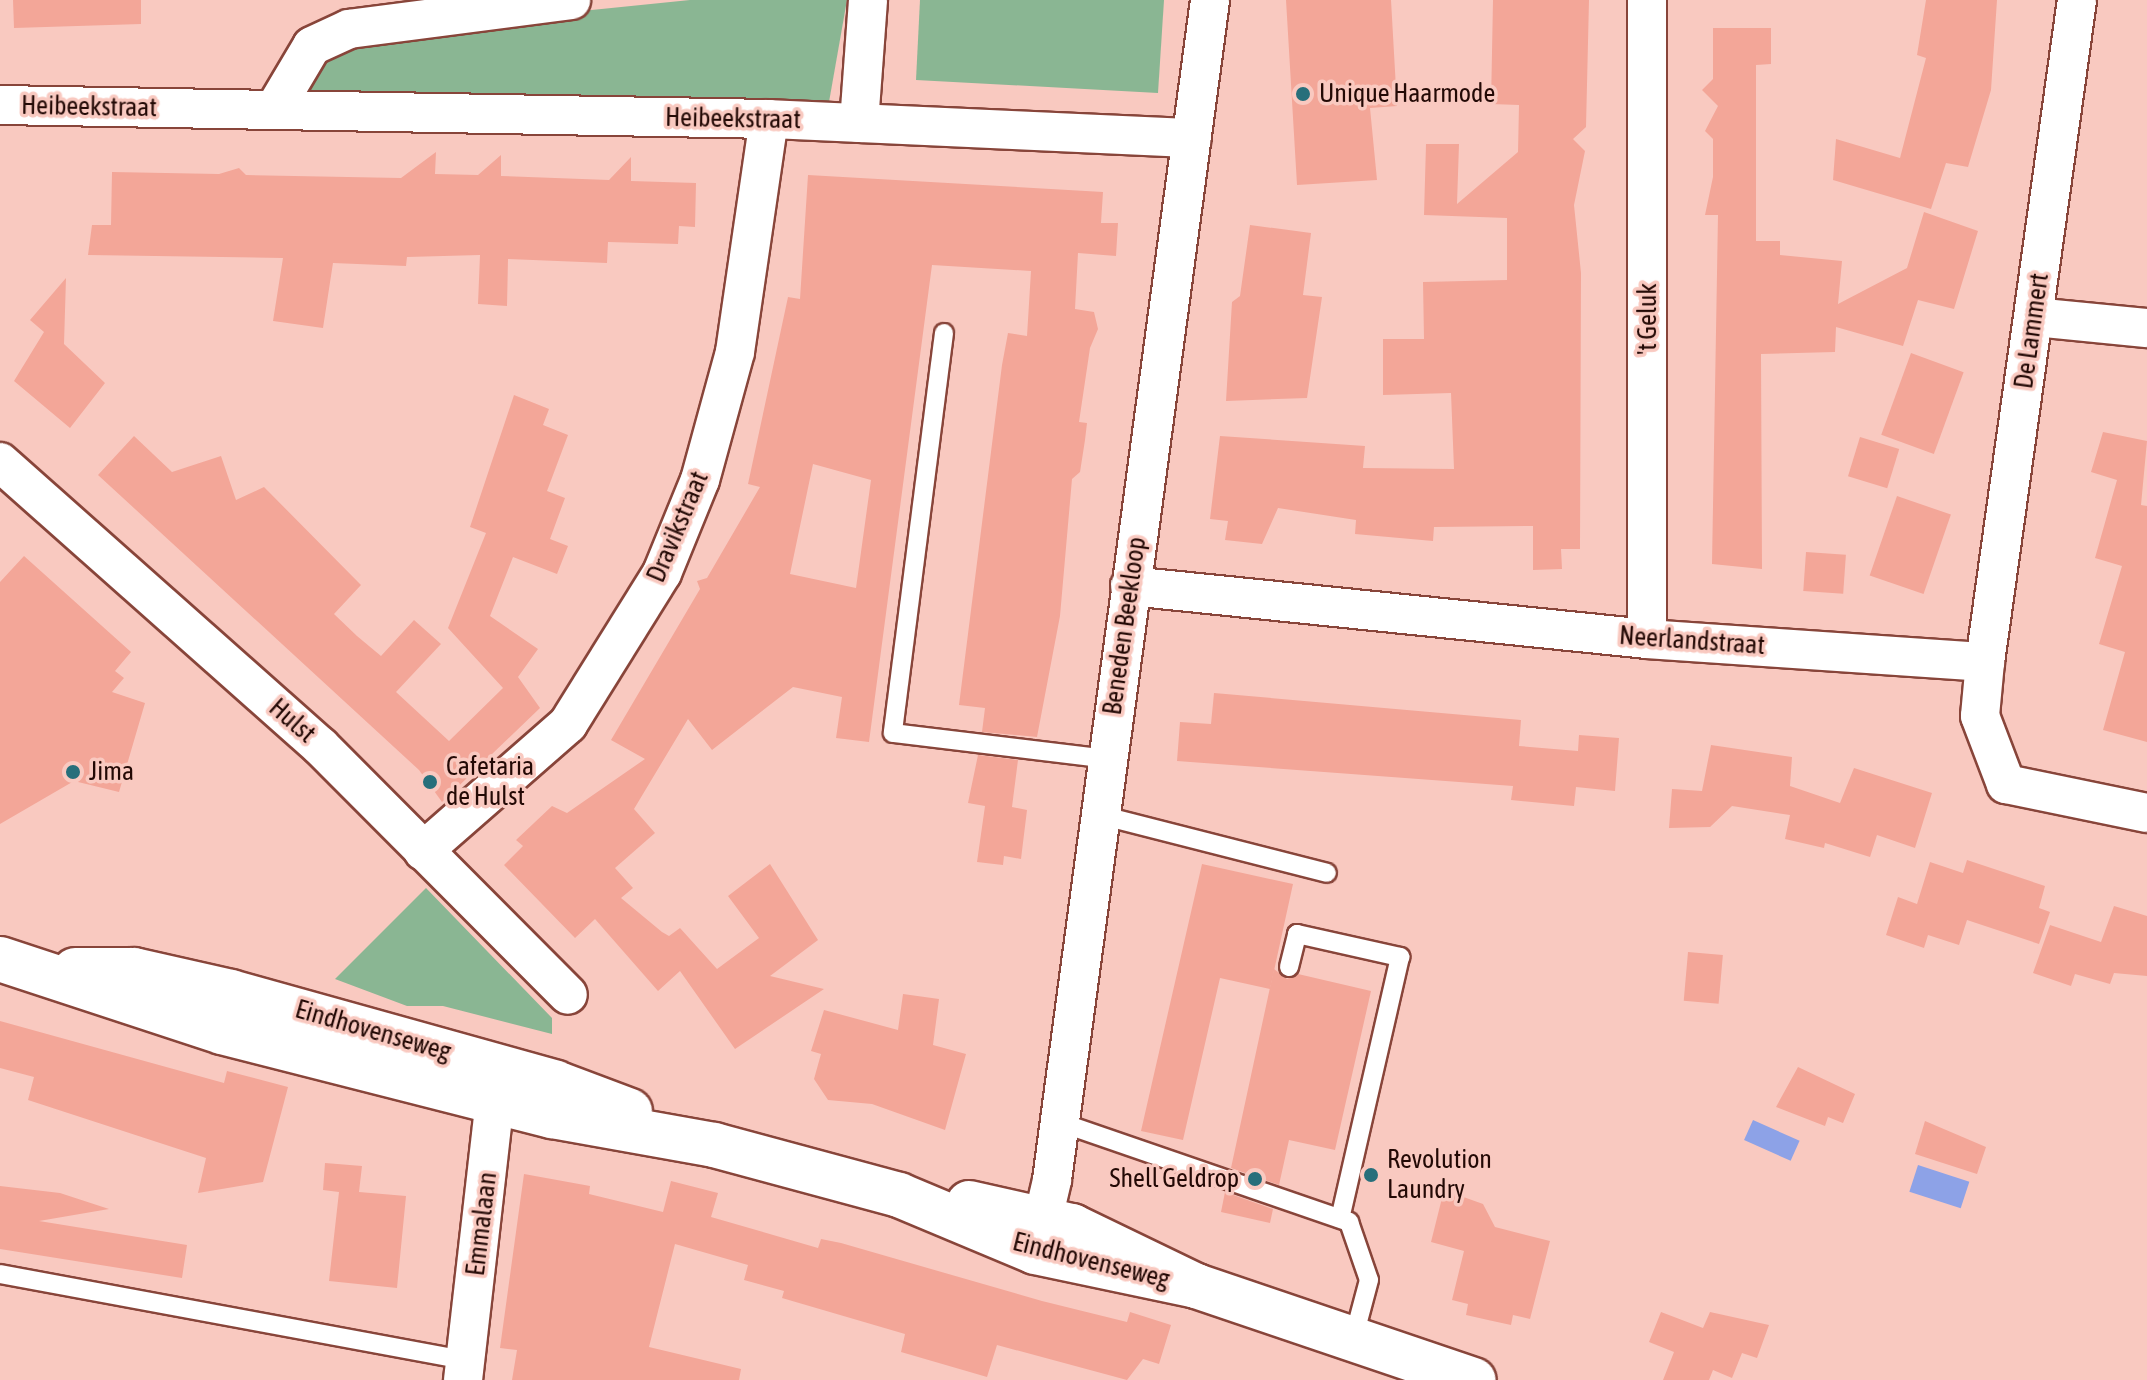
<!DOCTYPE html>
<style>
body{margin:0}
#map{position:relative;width:2147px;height:1380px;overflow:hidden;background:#f9c9c0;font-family:"Asap Condensed",sans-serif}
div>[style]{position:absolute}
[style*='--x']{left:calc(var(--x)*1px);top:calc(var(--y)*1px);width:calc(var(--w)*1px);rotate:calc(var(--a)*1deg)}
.green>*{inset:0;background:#8ab693}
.water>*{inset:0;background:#8da2e7;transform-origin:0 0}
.building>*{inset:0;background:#f3a698;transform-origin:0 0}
.roads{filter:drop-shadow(2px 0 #88453a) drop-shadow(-2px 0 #88453a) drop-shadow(0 2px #88453a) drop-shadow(0 -2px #88453a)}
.service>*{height:18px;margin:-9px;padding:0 9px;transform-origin:9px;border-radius:9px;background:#fff}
.minor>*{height:38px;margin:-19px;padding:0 19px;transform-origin:19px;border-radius:19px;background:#fff}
.secondary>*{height:44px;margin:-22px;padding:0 22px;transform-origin:22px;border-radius:22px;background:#fff}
.dots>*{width:22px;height:22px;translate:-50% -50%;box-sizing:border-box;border:4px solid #f9c9c0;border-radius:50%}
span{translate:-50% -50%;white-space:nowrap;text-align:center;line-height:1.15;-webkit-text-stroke:7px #f9c9c0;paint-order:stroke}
.poi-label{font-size:26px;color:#230905}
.left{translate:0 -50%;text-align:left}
.right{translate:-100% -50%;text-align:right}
.street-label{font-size:26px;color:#230905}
</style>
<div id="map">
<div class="green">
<div style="clip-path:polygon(690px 0,847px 0,829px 102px,290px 103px,317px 50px,354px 34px)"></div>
<div style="clip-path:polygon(920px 0,1164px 0,1158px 93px,916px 80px)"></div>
<div style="clip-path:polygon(426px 888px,552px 1018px,552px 1034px,443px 1006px,407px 1006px,335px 979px)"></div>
</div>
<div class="water">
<div style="left:1753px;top:1120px;width:51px;height:22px;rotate:24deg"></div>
<div style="left:1918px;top:1165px;width:54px;height:28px;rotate:18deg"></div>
</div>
<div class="building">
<div style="clip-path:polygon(13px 0,141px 0,141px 24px,14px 28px)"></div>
<div style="clip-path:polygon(1286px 0,1391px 0,1397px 106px,1370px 108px,1377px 180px,1297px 185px)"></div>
<div style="clip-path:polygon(1493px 0,1589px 0,1586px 127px,1573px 139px,1585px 151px,1574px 205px,1581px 273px,1580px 549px,1561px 549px,1562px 569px,1533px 570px,1533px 526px,1434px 527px,1433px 541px,1355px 534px,1356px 520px,1278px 508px,1262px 544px,1225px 540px,1228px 521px,1210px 519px,1220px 436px,1365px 446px,1363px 468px,1454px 469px,1451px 393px,1383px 395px,1383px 339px,1424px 339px,1423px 282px,1507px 280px,1507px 218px,1424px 215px,1426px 144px,1459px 144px,1457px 204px,1518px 152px,1519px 105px,1491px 104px)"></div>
<div style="clip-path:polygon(1926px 0,1997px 0,1991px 90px,1968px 167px,1946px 163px,1931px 209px,1833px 180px,1836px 139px,1900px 158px,1926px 58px,1917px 55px)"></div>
<div style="clip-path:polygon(1713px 28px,1771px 28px,1771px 64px,1756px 65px,1756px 241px,1780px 241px,1780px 255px,1842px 261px,1838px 304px,1907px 268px,1924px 212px,1978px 231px,1954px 309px,1918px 300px,1903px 346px,1836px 327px,1835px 352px,1761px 354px,1762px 569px,1712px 564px,1718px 215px,1705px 215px,1713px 177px,1713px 139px,1705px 131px,1718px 106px,1702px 90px,1713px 79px)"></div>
<div style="clip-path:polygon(436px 152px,435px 174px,478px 175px,501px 155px,501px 176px,609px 180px,631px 157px,631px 181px,696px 183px,695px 227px,679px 226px,678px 244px,608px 242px,607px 263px,508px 259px,507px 306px,478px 304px,480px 255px,407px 257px,406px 266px,333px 263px,323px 328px,273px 321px,283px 258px,88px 255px,92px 225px,111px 225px,112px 172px,219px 174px,239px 168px,246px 175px,401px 178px)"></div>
<div style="clip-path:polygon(evenodd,808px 175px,1103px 192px,1101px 223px,1118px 223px,1116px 256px,1078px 253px,1075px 309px,1094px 312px,1098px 329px,1090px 348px,1079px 422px,1087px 423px,1085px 440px,1080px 472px,1072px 479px,1060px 616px,1037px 737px,982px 732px,985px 708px,959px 705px,1002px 365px,1008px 333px,1027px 336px,1031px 271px,932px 265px,869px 742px,836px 738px,842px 697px,793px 687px,712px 750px,688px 719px,634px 809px,655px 833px,615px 868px,633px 888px,621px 898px,662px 932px,669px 936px,680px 928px,717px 969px,759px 938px,728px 896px,770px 864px,818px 940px,770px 976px,824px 989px,735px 1049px,680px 971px,658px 991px,595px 919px,575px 938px,504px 865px,523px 846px,516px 840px,552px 806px,567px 813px,645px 759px,611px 740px,700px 589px,697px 581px,707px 578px,760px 487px,748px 484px,788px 297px,800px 299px,808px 175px,813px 464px,871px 480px,856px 588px,790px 574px,813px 464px)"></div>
<div style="clip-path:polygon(1250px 225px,1311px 233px,1303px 295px,1322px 297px,1307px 398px,1226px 401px,1232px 302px,1240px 296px)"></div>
<div style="clip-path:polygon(66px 278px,64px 344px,105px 383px,70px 428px,14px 381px,44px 332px,30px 320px)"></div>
<div style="left:1911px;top:353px;width:56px;height:87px;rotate:20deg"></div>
<div style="clip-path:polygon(514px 395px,549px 409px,543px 425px,568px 435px,547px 491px,565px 498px,550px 539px,568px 546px,557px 574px,513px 557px,490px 616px,538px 649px,518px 677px,540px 708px,442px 802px,419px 770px,98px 475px,134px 436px,172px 472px,221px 456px,236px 500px,264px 487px,361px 585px,334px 614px,357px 636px,381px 656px,414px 620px,441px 644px,396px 692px,449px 741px,503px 688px,448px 628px,486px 533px,470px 527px)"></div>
<div style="clip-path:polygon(2103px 432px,2147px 441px,2141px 505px,2147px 506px,2147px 742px,2103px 730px,2125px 652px,2099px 644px,2122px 566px,2095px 558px,2117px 480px,2091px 472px)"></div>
<div style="left:1860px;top:437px;width:41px;height:41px;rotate:17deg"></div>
<div style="left:1897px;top:496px;width:57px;height:84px;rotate:19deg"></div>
<div style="left:1806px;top:552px;width:40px;height:39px;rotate:4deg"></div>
<div style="clip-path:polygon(24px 556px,131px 652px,115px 671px,124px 678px,112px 692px,145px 703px,119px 792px,74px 781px,0 824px,0 582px)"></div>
<div style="clip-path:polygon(1214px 693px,1521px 720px,1519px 746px,1578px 751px,1579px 735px,1619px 738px,1615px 791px,1576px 787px,1574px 806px,1511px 800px,1513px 786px,1177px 761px,1180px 722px,1211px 724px)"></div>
<div style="clip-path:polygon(1711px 745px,1792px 757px,1790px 786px,1840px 803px,1854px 768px,1932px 793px,1915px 848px,1877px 835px,1870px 857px,1825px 843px,1824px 848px,1785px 839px,1790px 815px,1732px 806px,1710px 827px,1669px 828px,1672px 789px,1702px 791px)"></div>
<div style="clip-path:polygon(978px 755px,1018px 760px,1012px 807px,1027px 810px,1021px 859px,1004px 856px,1003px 865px,977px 862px,985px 806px,968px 803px)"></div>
<div style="clip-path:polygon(1967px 860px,2045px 886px,2039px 908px,2050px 912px,2039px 944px,1967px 920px,1959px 945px,1928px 935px,1924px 948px,1886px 935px,1898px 897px,1917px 904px,1930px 862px,1963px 873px)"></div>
<div style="clip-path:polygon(1202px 864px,1293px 884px,1270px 989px,1220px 978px,1183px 1140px,1141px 1131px)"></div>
<div style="clip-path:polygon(2114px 906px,2147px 916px,2147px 976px,2114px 973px,2110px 984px,2075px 974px,2071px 986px,2033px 973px,2050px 925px,2101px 942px)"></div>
<div style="left:1688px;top:952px;width:35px;height:49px;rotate:5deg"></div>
<div style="clip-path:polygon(1274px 969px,1287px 979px,1298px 974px,1371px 991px,1335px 1150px,1289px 1140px,1279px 1185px,1231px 1168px)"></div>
<div style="clip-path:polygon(903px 994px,939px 999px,933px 1045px,966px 1054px,945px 1130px,872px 1104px,828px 1100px,814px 1079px,821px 1054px,811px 1051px,824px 1010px,898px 1030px)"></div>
<div style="clip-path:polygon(0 1021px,224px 1083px,227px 1071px,288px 1087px,263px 1182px,198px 1193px,206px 1158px,28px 1100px,34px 1077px,0 1068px)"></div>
<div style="clip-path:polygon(1798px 1067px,1855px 1094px,1843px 1123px,1828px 1117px,1825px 1126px,1776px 1107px)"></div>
<div style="clip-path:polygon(1925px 1121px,1986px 1147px,1977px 1174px,1915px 1154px)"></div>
<div style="clip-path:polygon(325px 1163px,362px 1166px,359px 1192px,406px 1196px,397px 1288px,329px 1281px,339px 1192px,323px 1190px)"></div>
<div style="clip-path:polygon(524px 1174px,590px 1186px,589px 1194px,663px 1212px,671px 1181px,718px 1193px,711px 1217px,818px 1248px,821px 1239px,841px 1243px,1042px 1301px,1127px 1322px,1130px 1312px,1171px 1325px,1159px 1364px,1143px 1359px,1127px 1380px,997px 1345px,987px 1377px,901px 1352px,905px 1334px,782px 1298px,784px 1291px,744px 1280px,748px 1265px,675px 1244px,649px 1347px,741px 1369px,739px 1380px,512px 1380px,517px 1350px,500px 1348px)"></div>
<div style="clip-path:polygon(0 1186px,60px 1193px,109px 1209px,39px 1221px,187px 1245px,182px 1278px,0 1249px)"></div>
<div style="clip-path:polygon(1444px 1190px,1483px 1204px,1495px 1227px,1550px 1241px,1530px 1319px,1513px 1315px,1511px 1325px,1488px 1320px,1466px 1315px,1468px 1304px,1452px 1300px,1464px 1251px,1431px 1242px)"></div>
<div style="clip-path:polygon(1225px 1192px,1273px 1209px,1270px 1223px,1221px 1212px)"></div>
<div style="clip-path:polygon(1661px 1312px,1703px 1328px,1710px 1312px,1769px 1325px,1757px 1358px,1742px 1353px,1732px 1378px,1713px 1370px,1709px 1380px,1663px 1380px,1674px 1352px,1649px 1342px)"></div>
</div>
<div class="roads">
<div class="service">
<div style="--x:944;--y:333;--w:403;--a:97.3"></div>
<div style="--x:893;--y:733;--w:217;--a:6.9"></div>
<div style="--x:1100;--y:815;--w:234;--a:14.3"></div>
<div style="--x:1289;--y:967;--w:34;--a:-76"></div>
<div style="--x:1297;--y:934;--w:106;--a:12.6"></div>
<div style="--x:1400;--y:957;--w:268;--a:102.9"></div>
<div style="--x:1059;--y:1122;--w:307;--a:19"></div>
<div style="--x:1349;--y:1222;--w:61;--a:71"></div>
<div style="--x:1369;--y:1280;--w:62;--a:104.9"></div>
<div style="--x:0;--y:1274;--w:474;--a:10.5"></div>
</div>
<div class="minor">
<div style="--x:0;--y:105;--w:769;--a:1.04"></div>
<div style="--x:769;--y:119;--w:423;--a:2.6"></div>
<div style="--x:274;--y:110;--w:74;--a:-59.3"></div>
<div style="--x:312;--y:46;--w:41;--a:-24.7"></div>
<div style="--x:349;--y:29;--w:224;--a:-7.4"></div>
<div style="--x:859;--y:123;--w:123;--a:-85.8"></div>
<div style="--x:2034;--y:317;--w:114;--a:5.6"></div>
<div style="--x:0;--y:462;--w:428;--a:41.6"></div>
<div style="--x:320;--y:746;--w:351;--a:45.1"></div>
<div style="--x:1130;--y:586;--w:520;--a:5.85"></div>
<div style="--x:1647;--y:639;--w:339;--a:3.9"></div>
<div style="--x:1985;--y:662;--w:54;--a:95.3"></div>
<div style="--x:1980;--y:716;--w:73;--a:69.1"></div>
<div style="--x:2006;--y:784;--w:144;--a:11.6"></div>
<div style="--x:1647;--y:639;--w:639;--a:-90"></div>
<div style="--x:1985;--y:662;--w:668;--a:-82.09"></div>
<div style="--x:423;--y:851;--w:193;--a:-41.2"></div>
<div style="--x:568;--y:724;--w:178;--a:-58.1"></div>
<div style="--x:662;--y:573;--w:100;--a:-67.8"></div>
<div style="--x:700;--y:480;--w:133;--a:-74.7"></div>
<div style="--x:735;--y:352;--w:235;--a:-81.7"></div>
<div style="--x:1036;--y:1249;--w:71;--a:-76.9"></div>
<div style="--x:1052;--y:1180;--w:1191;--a:-82.37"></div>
<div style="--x:463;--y:1380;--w:309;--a:-83.5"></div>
</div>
<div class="secondary">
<div style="--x:0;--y:959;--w:234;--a:18.2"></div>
<div style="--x:222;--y:1032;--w:341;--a:14.3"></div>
<div style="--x:552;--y:1116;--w:165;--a:10.1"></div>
<div style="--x:714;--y:1145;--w:192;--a:15.1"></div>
<div style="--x:899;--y:1195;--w:147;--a:22.7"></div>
<div style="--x:1035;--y:1252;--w:165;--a:11.9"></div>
<div style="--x:75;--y:970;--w:59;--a:0"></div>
<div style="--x:134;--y:970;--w:99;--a:12.8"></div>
<div style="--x:231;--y:992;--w:337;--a:15.6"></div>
<div style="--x:556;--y:1083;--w:79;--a:20.7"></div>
<div style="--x:969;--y:1203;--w:106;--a:12.6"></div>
<div style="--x:1072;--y:1226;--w:138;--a:25.8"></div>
<div style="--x:1196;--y:1286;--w:293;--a:18.7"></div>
</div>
</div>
<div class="dots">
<div style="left:1303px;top:94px;background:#276f7b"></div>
<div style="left:73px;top:772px;background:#276f7b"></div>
<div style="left:430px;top:782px;background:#276f7b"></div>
<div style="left:1371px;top:1175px;background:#276f7b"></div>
<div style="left:1255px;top:1179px;background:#276f7b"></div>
</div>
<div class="poi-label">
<span class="left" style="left:1319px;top:94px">Unique Haarmode</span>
<span class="left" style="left:446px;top:782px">Cafetaria<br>de Hulst</span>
<span class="left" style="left:89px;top:772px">Jima</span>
<span class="left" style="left:1387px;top:1175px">Revolution<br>Laundry</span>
<span class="right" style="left:1239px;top:1179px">Shell Geldrop</span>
</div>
<div class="street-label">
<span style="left:89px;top:107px;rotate:1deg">Heibeekstraat</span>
<span style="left:733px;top:119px;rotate:1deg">Heibeekstraat</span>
<span style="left:1648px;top:319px;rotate:-90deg">'t Geluk</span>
<span style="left:2032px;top:331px;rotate:-82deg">De Lammert</span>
<span style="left:678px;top:527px;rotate:-67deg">Dravikstraat</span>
<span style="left:1125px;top:626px;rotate:-82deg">Beneden Beekloop</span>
<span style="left:1692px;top:641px;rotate:4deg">Neerlandstraat</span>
<span style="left:292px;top:721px;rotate:41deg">Hulst</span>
<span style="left:373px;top:1031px;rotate:16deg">Eindhovenseweg</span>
<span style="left:482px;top:1224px;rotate:-83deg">Emmalaan</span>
<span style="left:1091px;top:1261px;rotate:14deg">Eindhovenseweg</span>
</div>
</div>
